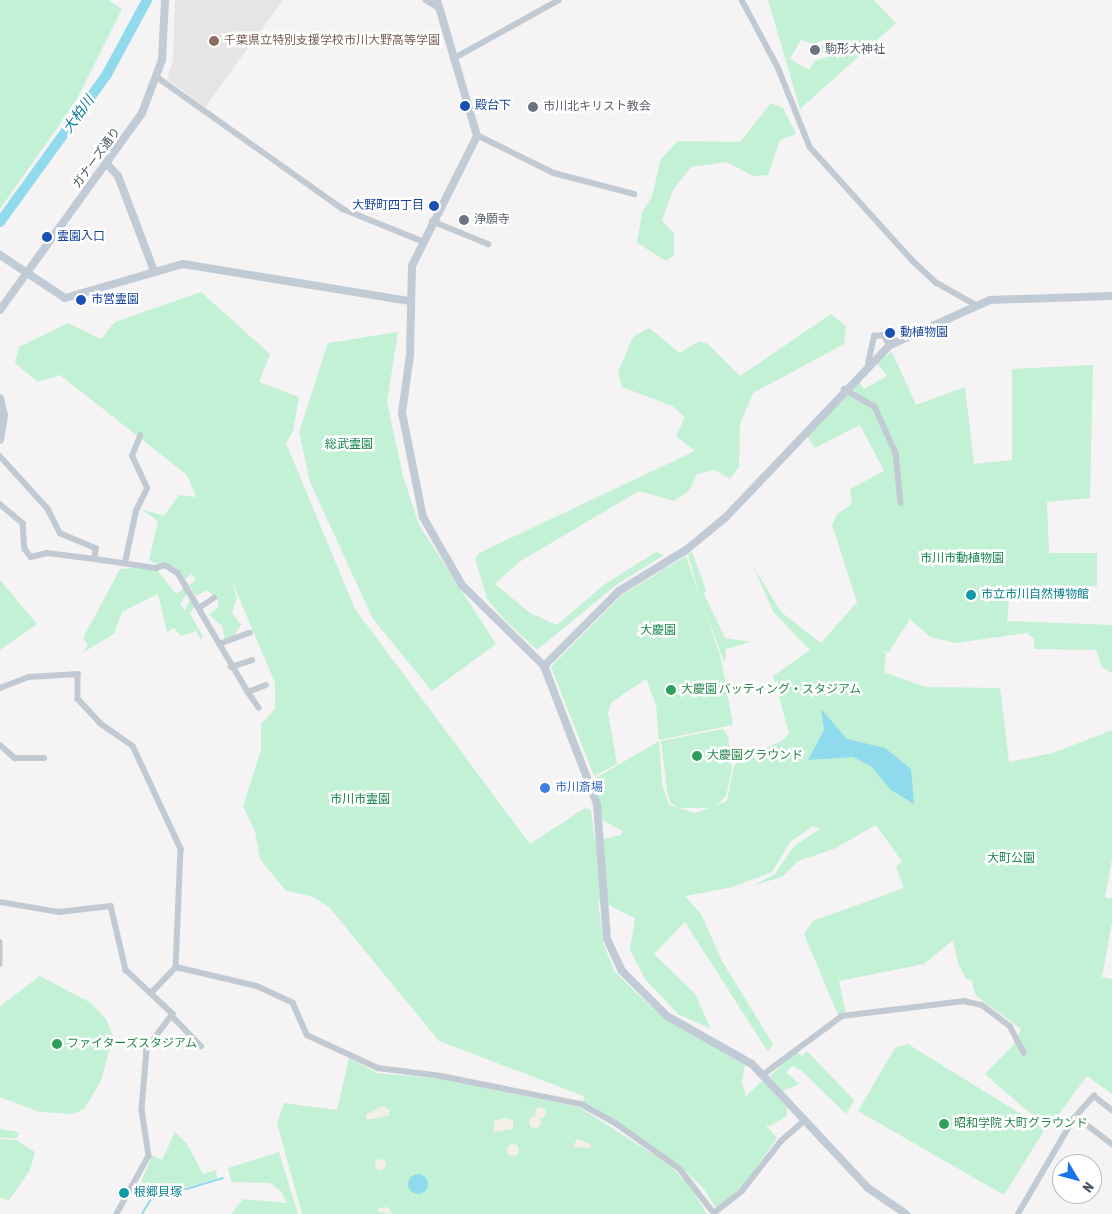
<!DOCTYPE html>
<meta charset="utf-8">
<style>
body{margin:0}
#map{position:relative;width:1112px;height:1214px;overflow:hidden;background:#f5f3f3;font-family:"Asap Condensed","Noto Sans JP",sans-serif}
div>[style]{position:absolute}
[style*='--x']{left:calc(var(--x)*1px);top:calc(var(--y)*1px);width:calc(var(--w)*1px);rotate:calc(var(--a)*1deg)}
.education>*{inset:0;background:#e6e4e5}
.green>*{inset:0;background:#c3f1d5}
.sand>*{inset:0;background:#f5f0e5}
.round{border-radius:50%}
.water>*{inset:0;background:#90daee}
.stream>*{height:2px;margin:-1px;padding:0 1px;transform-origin:1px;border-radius:1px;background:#90daee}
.river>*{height:10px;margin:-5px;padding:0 5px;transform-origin:5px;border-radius:5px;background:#90daee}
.street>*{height:5.5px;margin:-2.75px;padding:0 2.75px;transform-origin:2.75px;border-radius:2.75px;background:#c1cad2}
.secondary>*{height:8px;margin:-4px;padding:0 4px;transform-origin:4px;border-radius:4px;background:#c1cbd6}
.dots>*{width:14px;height:14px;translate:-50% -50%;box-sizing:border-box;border:2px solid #fff;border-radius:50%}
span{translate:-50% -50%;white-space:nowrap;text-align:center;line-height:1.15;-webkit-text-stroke:5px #fff;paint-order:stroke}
.education-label{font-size:12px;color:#785e54}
.left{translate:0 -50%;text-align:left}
.worship-label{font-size:12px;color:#5b616d}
.transit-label{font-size:12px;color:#164399}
.right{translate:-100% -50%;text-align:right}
.street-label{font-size:12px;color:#4a5661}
.park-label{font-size:12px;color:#17864f}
.culture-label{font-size:12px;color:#0d838f}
.leisure-label{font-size:12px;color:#27864d}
.shop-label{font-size:12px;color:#366cbe}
.water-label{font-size:14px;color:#0c7c9b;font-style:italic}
.north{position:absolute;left:1052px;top:1154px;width:50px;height:50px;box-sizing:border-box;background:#fff;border:1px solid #b7bbc0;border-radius:50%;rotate:127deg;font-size:14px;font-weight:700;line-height:20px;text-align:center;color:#4a5661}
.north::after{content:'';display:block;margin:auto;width:18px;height:22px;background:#1a73e8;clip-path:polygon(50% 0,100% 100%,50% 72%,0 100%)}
</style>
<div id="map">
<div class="education">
<div style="clip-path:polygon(175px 0,283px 0,205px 107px,167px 79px,173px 61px)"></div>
</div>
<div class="green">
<div style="clip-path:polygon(0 0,109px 0,122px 9px,76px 101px,0 209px)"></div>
<div style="clip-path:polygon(evenodd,768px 0,874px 0,896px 23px,800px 109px,768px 0,826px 39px,819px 50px,827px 57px,815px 61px,809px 70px,790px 59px,801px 40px,813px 44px,826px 39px)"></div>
<div style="clip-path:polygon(771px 103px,783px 108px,796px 134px,780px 140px,768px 175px,753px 176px,727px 162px,691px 167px,673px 190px,662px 220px,674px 234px,674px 256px,666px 261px,637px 243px,642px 213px,652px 196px,661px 159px,678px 141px,740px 142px)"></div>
<div style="clip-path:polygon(201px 292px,270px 354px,259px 382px,299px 397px,293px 431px,286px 443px,355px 609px,530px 844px,585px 808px,591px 810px,595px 841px,621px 835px,623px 831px,603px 821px,594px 779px,659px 741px,662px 784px,669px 805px,696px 813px,727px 801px,734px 766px,743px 757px,782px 741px,789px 733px,773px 676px,810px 650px,774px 613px,753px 566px,781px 612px,821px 643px,857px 602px,832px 525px,837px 514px,852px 504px,850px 489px,884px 471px,860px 425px,815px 448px,807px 436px,858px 380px,864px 389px,887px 376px,876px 362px,892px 352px,916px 405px,965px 387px,974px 464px,1012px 460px,1012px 369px,1093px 365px,1090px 498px,1047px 502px,1049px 553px,1097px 553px,1097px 586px,1010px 589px,1007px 621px,1112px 625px,1112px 673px,1102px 667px,1096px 650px,1034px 649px,1034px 638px,1027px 633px,956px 643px,930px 637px,910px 619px,889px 652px,882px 651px,886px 654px,884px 672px,925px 687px,1000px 688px,1009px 762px,1053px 753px,1112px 730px,1112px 859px,1105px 898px,1112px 898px,1112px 922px,1102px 977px,1112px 979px,1112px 1094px,1087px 1076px,1048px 1129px,985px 1074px,1016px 1042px,1021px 1029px,975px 995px,972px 981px,966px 979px,958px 963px,953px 940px,924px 964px,839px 981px,846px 1013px,838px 1015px,804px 934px,813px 921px,904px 888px,896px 867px,902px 862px,876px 825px,834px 849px,798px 861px,782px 877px,754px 885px,775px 874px,794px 846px,820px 829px,813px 826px,790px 842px,772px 872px,733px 887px,685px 896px,701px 914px,722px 961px,773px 1044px,768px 1052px,685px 922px,654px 954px,695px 994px,711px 1029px,678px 1014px,645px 979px,630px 950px,635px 918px,598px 900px,603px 943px,615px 972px,663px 1018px,745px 1064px,742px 1083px,746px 1096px,763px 1080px,787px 1108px,787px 1116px,770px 1126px,765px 1124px,777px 1138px,745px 1184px,716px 1208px,704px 1189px,678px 1164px,583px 1103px,584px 1096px,439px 1041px,329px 907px,311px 896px,286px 891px,260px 859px,255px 831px,243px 806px,261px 750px,261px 724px,275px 709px,275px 683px,231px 579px,237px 598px,232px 613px,241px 625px,233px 637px,225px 640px,222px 626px,209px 615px,219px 606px,217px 598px,207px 590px,196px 596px,189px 585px,196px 580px,192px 574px,185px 579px,164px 561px,161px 566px,149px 560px,158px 521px,141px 509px,164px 516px,179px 495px,196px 497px,187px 475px,60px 375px,38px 382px,15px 363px,19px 347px,68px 323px,101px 339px,115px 322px)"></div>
<div style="clip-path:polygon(831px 314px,846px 326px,844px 344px,753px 393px,740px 424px,739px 467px,730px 479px,715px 470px,697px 474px,689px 491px,674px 501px,639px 491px,519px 562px,495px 584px,530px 613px,557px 625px,605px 584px,656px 552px,664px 555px,616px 585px,537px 650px,504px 619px,487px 599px,475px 558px,479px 553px,695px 451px,676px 436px,685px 417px,672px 406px,622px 387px,618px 372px,633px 337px,649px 328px,680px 353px,699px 341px,708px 344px,740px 376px)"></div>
<div style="clip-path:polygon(398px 332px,387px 402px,403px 476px,419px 525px,496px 644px,432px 691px,373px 619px,310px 482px,299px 432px,328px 343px)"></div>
<div style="clip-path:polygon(692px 552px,706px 590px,704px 594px,725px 638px,751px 642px,726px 649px,725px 664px,701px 600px,688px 555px)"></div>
<div style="clip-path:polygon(686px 556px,721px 658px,733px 725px,659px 740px,656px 705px,646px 679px,612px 702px,608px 712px,617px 764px,594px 776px,551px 667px,622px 595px)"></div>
<div style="clip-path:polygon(140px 567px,158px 571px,176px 594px,186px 587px,189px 591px,180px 604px,185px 610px,191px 597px,196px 604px,190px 614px,203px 636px,201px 640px,196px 631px,181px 636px,174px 628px,167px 632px,158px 594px,122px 612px,114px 634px,82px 653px,88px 645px,83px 638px,120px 569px)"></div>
<div style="clip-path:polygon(0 580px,37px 624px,0 650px)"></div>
<div style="clip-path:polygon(723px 729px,728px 736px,732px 771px,726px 796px,713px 808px,678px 808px,670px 802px,667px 790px,661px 741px)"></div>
<div style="clip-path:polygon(40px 976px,91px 1003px,106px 1019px,113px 1036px,101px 1081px,84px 1109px,73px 1114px,40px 1112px,0 1097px,0 1006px)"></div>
<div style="clip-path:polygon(908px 1044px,1045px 1129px,1004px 1195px,858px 1111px,895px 1048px)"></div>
<div style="clip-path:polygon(796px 1051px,802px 1056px,807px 1051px,854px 1100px,846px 1114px,802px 1071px,792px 1066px,786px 1072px,799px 1084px,783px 1091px,770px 1076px)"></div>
<div style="clip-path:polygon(349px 1058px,377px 1073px,443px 1079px,579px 1107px,667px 1163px,689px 1185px,707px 1214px,302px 1214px,277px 1123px,284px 1103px,337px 1110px)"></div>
<div style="clip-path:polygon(0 1129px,19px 1132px,17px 1138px,0 1138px)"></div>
<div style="clip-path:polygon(175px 1132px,187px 1144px,203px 1174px,216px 1170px,217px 1178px,156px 1196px,141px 1181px,153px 1155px,162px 1160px)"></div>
<div style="clip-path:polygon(0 1139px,16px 1140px,35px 1152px,30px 1170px,9px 1200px,0 1198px)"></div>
<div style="clip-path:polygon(279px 1152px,298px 1214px,231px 1214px,243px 1199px,287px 1203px,281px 1191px,270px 1183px,231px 1182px,228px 1168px)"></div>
</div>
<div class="sand">
<div style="clip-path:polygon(382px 1106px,390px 1110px,389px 1115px,367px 1120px,366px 1115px)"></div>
<div class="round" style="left:534.5px;top:1106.5px;width:11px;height:11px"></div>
<div class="round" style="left:529px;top:1116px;width:12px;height:12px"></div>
<div style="clip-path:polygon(506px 1118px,513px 1120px,513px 1129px,494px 1132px,494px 1121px)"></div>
<div style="clip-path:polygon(577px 1139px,591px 1144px,591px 1148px,573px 1147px)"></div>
<div class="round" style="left:507px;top:1144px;width:12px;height:12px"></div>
<div class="round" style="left:374.5px;top:1158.5px;width:11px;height:11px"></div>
<div style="clip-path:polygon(387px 1207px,393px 1214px,378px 1212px,378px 1208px)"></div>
</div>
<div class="water">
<div style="clip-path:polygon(821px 709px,847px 739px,885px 748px,911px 769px,914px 804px,891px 790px,871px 766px,853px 757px,808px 760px,824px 730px)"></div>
<div class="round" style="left:408px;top:1174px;width:20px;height:20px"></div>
</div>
<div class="stream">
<div style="--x:142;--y:1214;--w:16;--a:-60"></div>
<div style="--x:150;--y:1200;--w:76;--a:-16.8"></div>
</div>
<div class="river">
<div style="--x:0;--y:222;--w:183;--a:-54.1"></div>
<div style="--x:107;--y:74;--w:84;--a:-61.6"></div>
</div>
<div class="street">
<div style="--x:426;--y:0;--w:13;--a:32"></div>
<div style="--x:742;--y:0;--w:76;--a:61.8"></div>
<div style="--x:778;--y:67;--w:86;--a:68.2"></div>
<div style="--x:810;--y:147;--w:152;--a:47.9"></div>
<div style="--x:912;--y:260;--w:34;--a:43"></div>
<div style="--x:937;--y:283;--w:45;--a:29.4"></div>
<div style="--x:453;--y:59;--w:121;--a:-29.1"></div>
<div style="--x:157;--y:77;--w:228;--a:35.4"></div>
<div style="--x:343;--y:209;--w:85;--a:22.1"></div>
<div style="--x:477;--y:135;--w:86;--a:26.3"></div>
<div style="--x:554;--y:173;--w:83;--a:14.7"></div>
<div style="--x:432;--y:221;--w:61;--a:22.3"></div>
<div style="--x:868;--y:363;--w:28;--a:-77"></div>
<div style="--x:874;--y:336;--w:9;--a:-6"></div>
<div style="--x:883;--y:335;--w:12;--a:55"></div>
<div style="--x:844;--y:389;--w:36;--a:30"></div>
<div style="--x:875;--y:407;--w:51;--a:65.5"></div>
<div style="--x:896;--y:453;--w:50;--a:84.3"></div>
<div style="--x:0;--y:456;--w:72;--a:47.8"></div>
<div style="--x:48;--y:509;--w:27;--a:63"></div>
<div style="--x:60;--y:533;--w:39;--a:23"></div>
<div style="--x:96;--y:548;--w:11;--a:95"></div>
<div style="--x:95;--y:559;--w:62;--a:8.4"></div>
<div style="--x:156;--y:568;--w:9;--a:-18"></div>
<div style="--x:165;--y:565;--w:15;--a:32"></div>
<div style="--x:178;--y:573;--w:138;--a:59.5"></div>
<div style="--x:248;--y:692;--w:19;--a:-21"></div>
<div style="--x:0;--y:504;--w:30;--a:40"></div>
<div style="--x:23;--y:523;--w:26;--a:86"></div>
<div style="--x:25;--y:549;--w:10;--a:53"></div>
<div style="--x:31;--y:557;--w:16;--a:-14"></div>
<div style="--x:47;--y:553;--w:48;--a:7.1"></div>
<div style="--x:125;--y:563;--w:53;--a:-78.1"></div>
<div style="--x:136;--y:511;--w:25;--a:-64"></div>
<div style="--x:147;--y:488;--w:35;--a:-115"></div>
<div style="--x:132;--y:456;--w:22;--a:-68"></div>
<div style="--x:199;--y:608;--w:18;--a:-34"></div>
<div style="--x:219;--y:644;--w:33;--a:-20"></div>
<div style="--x:231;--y:667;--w:22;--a:-18"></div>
<div style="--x:0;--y:688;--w:31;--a:-21"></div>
<div style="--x:29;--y:677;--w:49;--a:-3.5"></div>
<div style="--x:78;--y:674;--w:25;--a:90"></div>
<div style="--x:78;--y:699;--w:33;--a:47"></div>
<div style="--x:100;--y:723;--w:40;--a:34.9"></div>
<div style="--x:133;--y:746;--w:114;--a:65"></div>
<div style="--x:181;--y:849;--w:118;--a:92.4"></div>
<div style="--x:248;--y:692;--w:19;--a:55"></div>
<div style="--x:0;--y:745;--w:20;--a:41"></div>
<div style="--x:15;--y:758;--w:29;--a:0"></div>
<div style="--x:0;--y:902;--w:60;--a:9.6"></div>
<div style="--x:59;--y:912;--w:52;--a:-6.6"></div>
<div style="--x:111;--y:906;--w:66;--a:76.8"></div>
<div style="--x:126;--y:970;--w:64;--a:43.1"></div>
<div style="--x:173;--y:1014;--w:44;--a:126.6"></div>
<div style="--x:147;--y:1049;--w:61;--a:94.7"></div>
<div style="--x:142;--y:1110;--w:47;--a:81.3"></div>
<div style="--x:149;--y:1156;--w:66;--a:118.9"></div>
<div style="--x:0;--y:942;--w:22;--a:90"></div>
<div style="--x:152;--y:992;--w:35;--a:-46"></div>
<div style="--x:176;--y:967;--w:83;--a:13.2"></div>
<div style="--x:257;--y:986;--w:40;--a:25"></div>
<div style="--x:293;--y:1003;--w:35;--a:66"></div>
<div style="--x:307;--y:1035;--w:78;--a:24.9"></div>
<div style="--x:378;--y:1068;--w:64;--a:7.2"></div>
<div style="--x:441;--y:1076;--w:143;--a:11.3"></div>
<div style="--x:581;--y:1104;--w:41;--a:29.1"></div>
<div style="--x:617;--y:1124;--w:76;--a:35.4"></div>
<div style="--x:679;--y:1168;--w:57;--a:52.1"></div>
<div style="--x:714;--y:1213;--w:36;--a:-38"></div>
<div style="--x:742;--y:1191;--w:63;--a:-52"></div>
<div style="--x:781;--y:1141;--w:32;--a:-41"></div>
<div style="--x:174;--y:1018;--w:39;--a:46"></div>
<div style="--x:764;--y:1074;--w:97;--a:-36.6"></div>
<div style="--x:842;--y:1016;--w:123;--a:-7"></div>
<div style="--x:964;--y:1001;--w:18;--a:13"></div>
<div style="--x:982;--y:1005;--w:35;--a:37"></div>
<div style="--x:1010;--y:1026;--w:30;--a:62"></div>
<div style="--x:1078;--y:1118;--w:43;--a:37.4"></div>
<div style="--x:1018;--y:1214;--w:111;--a:-59.7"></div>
<div style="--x:1074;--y:1118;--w:30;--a:-48"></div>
<div style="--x:1094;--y:1096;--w:23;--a:38"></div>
</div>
<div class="secondary">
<div style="--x:437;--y:0;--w:142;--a:73.6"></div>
<div style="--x:477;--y:136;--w:145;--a:116.6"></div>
<div style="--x:412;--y:266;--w:89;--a:91.3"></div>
<div style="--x:410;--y:355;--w:59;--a:97.9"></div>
<div style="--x:402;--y:413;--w:106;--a:78.6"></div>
<div style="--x:423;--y:517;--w:78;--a:60.2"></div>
<div style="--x:462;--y:585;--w:115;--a:44.6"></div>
<div style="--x:544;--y:666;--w:148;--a:69"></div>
<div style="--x:597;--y:804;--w:135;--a:85.8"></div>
<div style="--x:607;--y:939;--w:35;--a:65"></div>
<div style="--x:622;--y:971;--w:64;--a:45"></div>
<div style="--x:667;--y:1016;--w:98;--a:29.5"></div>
<div style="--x:752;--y:1064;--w:170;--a:46.9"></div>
<div style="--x:868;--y:1188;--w:46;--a:34.4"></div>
<div style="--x:107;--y:164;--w:16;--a:47"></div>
<div style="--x:118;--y:176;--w:102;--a:69.2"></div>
<div style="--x:0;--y:255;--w:78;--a:33.5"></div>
<div style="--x:65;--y:298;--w:123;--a:-16.1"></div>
<div style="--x:183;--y:264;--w:230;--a:9.3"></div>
<div style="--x:0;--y:310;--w:243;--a:-54.2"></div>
<div style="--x:142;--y:113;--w:57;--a:-69.3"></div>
<div style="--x:162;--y:60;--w:60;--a:-87.1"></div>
<div style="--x:0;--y:398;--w:17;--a:77"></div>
<div style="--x:4;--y:415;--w:25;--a:99"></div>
<div style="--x:544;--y:666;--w:106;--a:-45"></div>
<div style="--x:619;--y:591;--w:79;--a:-31.5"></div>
<div style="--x:686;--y:550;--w:52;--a:-39.5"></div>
<div style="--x:726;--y:517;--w:238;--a:-46.4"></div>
<div style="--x:890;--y:345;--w:110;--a:-24.2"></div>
<div style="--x:990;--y:300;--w:122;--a:-1.9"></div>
</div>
<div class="dots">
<div style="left:214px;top:41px;background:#8d6e63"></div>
<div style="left:815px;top:50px;background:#6b7280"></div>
<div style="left:465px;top:106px;background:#1a4fb4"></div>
<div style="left:533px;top:107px;background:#6b7280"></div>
<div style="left:434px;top:206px;background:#1a4fb4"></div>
<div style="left:464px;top:220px;background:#6b7280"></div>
<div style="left:47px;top:237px;background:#1a4fb4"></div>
<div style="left:81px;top:300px;background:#1a4fb4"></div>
<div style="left:890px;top:333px;background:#1a4fb4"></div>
<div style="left:971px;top:595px;background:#0f9aa8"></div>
<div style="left:671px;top:690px;background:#2e9e5b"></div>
<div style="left:697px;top:756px;background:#2e9e5b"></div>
<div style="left:545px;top:788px;background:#3f7fe0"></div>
<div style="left:57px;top:1044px;background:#2e9e5b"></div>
<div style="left:944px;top:1124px;background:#2e9e5b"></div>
<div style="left:124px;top:1193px;background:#0f9aa8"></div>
</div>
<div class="education-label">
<span class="left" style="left:224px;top:41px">千葉県立特別支援学校市川大野高等学園</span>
</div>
<div class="worship-label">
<span class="left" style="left:825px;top:50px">駒形大神社</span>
<span class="left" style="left:543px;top:107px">市川北キリスト教会</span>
<span class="left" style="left:474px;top:220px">浄願寺</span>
</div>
<div class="transit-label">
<span class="left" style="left:475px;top:106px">殿台下</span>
<span class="right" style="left:424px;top:206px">大野町四丁目</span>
<span class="left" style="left:57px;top:237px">霊園入口</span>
<span class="left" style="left:91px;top:300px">市営霊園</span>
<span class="left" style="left:900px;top:333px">動植物園</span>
</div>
<div class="street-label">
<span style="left:97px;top:158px;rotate:-54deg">ガナーズ通り</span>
</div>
<div class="park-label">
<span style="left:349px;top:445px">総武霊園</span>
<span style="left:962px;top:559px">市川市動植物園</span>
<span style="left:658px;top:631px">大慶園</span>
<span style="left:360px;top:800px">市川市霊園</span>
<span style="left:1011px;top:859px">大町公園</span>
</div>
<div class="culture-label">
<span class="left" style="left:981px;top:595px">市立市川自然博物館</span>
<span class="left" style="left:134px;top:1193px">根郷貝塚</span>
</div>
<div class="leisure-label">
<span class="left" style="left:681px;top:690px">大慶園 バッティング・スタジアム</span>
<span class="left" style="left:707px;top:756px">大慶園グラウンド</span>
<span class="left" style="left:67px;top:1044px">ファイターズスタジアム</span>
<span class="left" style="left:954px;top:1124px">昭和学院 大町グラウンド</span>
</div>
<div class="shop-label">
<span class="left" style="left:555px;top:788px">市川斎場</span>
</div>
<div class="water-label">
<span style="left:78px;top:114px;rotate:-54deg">大柏川</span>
</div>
<div class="north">N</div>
</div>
